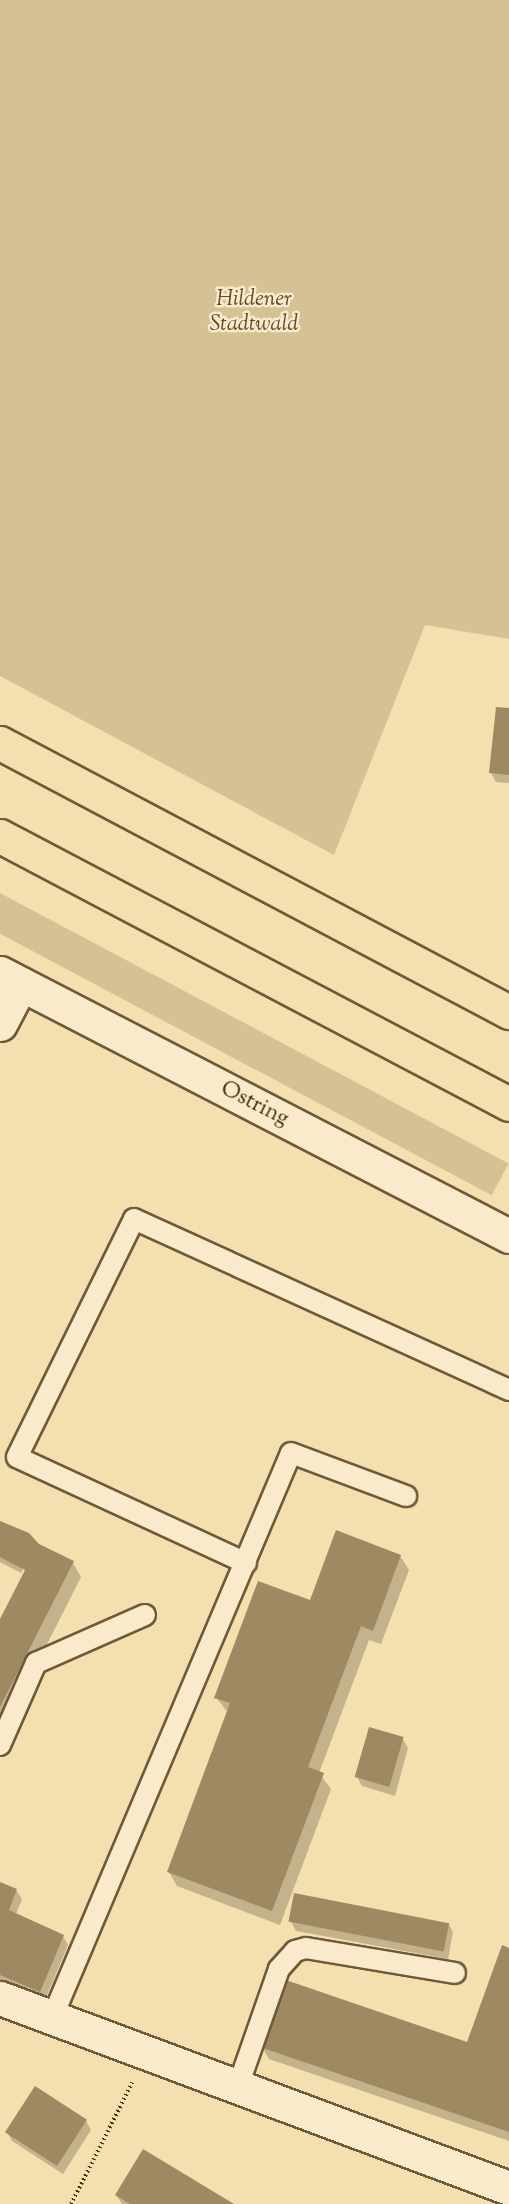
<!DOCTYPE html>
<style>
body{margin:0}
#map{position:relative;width:509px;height:2204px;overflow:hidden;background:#f4dfaf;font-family:"Sorts Mill Goudy",serif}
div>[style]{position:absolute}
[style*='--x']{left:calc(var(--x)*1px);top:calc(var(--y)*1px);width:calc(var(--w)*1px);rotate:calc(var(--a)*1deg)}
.green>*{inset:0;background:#d6c194;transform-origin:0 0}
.shadow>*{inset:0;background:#0003}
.building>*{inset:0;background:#9f8963;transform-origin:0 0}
.path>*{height:4px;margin-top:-2px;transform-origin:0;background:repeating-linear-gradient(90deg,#422c11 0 1.5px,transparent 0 4.5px)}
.roads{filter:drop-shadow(2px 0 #6e5938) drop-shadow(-2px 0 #6e5938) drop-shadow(0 2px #6e5938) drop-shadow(0 -2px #6e5938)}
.lane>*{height:20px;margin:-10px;padding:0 10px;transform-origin:10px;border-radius:10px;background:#f8eacb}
.secondary>*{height:33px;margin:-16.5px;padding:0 16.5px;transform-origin:16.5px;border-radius:16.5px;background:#f8eacb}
.highway>*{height:33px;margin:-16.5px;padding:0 16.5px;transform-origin:16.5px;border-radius:16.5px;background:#f4dfaf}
span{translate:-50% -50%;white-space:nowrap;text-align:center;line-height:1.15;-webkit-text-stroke:5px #f8eacb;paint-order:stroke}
.park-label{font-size:22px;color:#604a2b;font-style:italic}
.street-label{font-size:22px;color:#422c11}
</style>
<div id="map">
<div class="green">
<div style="clip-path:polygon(0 0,509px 0,509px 639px,425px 625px,334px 855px,0 676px)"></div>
<div style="left:0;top:893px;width:576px;height:36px;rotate:28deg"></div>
</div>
<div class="shadow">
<div style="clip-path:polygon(509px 710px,509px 783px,496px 782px,491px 773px)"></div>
<div style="clip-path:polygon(0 1525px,37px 1544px,21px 1573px,0 1562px)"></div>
<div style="clip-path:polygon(400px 1556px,409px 1570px,381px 1644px,369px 1640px,319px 1773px,331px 1789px,280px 1925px,177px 1886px,169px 1872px,228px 1713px,216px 1697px,311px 1602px)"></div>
<div style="clip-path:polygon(73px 1563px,81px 1577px,0 1737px,0 1623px)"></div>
<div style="clip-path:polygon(403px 1739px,408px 1748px,395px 1796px,362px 1786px,357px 1777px)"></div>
<div style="clip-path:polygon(0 1884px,16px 1890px,22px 1899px,16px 1914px,63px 1936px,68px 1945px,45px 2000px,0 1981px)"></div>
<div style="clip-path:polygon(291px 1922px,448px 1923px,453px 1932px,448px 1959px,296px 1931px)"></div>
<div style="clip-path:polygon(509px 1949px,509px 2141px,269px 2059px,262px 2047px,468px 2044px)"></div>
<div style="clip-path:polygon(86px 2121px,91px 2130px,63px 2174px,12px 2141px,7px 2132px)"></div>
<div style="clip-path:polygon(116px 2195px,231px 2204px,122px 2204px)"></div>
</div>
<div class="building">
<div style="clip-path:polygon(496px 707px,509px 708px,509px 775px,489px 773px)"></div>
<div style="clip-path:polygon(0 1521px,29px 1533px,39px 1544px,74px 1561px,0 1707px,0 1619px,25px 1570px,0 1557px)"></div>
<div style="clip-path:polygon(336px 1530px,401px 1555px,373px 1631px,361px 1626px,308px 1767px,324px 1773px,272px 1911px,167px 1872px,230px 1703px,214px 1698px,258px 1581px,310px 1600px)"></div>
<div style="left:369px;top:1727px;width:36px;height:52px;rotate:16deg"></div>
<div style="clip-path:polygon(0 1882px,17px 1889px,9px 1910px,64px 1935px,40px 1992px,0 1975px)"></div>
<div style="left:294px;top:1893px;width:158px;height:29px;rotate:11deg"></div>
<div style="clip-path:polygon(502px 1945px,509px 1948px,509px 2132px,260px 2047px,283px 1979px,467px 2042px)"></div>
<div style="left:35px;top:2086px;width:62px;height:55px;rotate:33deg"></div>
<div style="clip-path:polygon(143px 2149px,234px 2204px,130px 2204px,115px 2195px)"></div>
</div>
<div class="path">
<div style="--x:71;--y:2204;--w:136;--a:-63.2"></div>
</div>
<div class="roads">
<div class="lane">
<div style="--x:246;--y:1563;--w:252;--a:-155.2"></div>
<div style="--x:17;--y:1457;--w:265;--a:-63.8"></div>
<div style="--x:134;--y:1219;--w:412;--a:24.5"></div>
<div style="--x:0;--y:1745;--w:90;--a:-66.3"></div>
<div style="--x:36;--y:1663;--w:119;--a:-23.8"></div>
<div style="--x:52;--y:2018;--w:613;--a:-67.07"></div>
<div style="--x:291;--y:1453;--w:123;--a:20.5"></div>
<div style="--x:237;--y:2089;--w:127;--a:-70.7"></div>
<div style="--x:279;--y:1969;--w:24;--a:-48"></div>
<div style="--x:295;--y:1951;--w:11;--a:-15"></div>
<div style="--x:306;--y:1948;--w:151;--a:9.5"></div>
</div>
<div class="secondary">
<div style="--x:0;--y:973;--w:573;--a:27.33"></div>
<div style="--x:0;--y:1024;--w:45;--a:-62.3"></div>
<div style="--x:0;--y:1998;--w:543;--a:20.47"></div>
</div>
<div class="highway">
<div style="--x:0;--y:743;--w:576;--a:27.86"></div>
<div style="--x:0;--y:836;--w:575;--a:27.77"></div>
</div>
</div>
<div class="park-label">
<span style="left:254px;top:313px">Hildener<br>Stadtwald</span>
</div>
<div class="street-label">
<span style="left:254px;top:1105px;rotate:27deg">Ostring</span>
</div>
</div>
